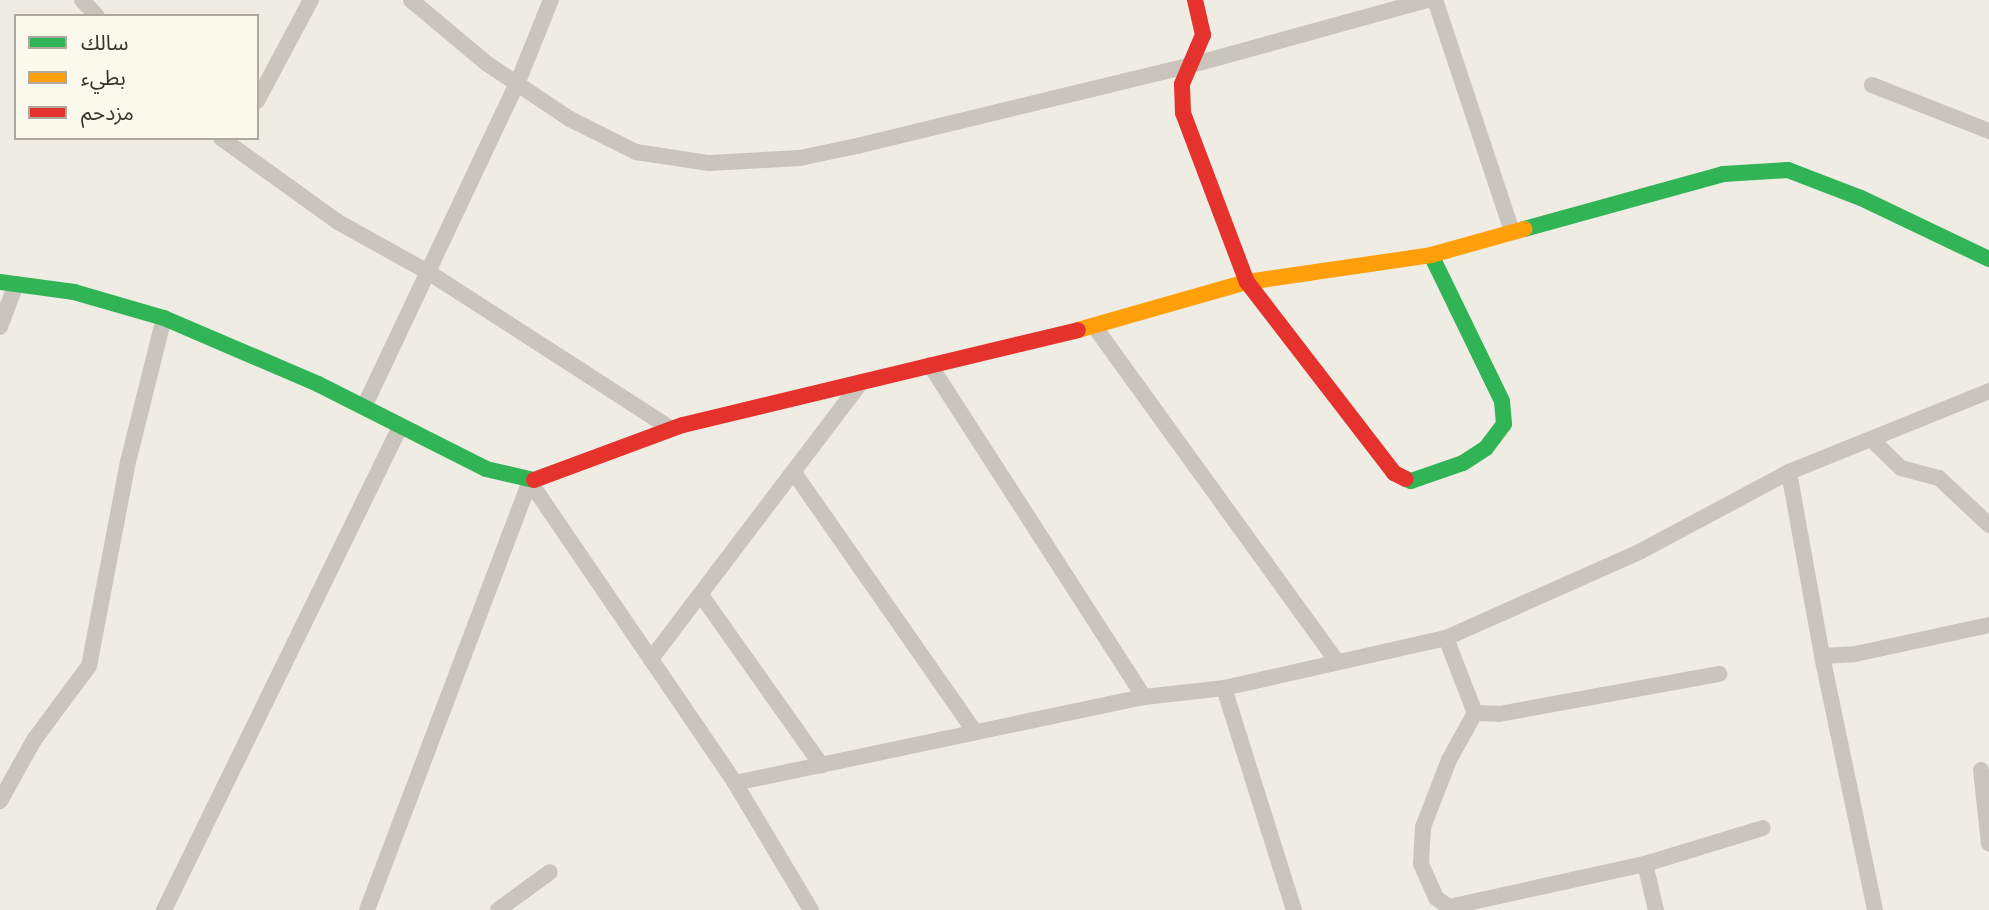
<!DOCTYPE html>
<meta charset="utf-8">
<style>
body{margin:0}
#map{position:relative;width:1989px;height:910px;overflow:hidden;background:#efece4;font-family:"Alegreya Sans","Noto Sans Arabic",sans-serif}
div>[style]{position:absolute}
[style*='--x']{left:calc(var(--x)*1px);top:calc(var(--y)*1px);width:calc(var(--w)*1px);rotate:calc(var(--a)*1deg)}
.street>*{height:16px;margin:-8px;padding:0 8px;transform-origin:8px;border-radius:8px;background:#c9c5bc}
.fast>*{height:16px;margin:-8px;padding:0 8px;transform-origin:8px;border-radius:8px;background:#30b455}
.slow>*{height:16px;margin:-8px;padding:0 8px;transform-origin:8px;border-radius:8px;background:#ff9f0a}
.jam>*{height:16px;margin:-8px;padding:0 8px;transform-origin:8px;border-radius:8px;background:#e5322d}
span{translate:-50% -50%;white-space:nowrap;text-align:center;line-height:1.15;-webkit-text-stroke:7px #fbf8ec;paint-order:stroke}
.legend{position:absolute;left:14px;top:14px;width:245px;height:126px;box-sizing:border-box;background:#fbf8ec;border:2px solid #aea99e;margin:0;padding:9px 12px;list-style:none;font-size:21px;color:#3a332a}
.legend li{display:flex;align-items:center;gap:14px;height:35px}
.legend b{width:35px;border:2px solid #aea99e}
</style>
<div id="map">
<div class="street">
<div style="--x:82;--y:0;--w:22;--a:47"></div>
<div style="--x:411;--y:0;--w:98;--a:40"></div>
<div style="--x:486;--y:63;--w:101;--a:33.7"></div>
<div style="--x:570;--y:119;--w:74;--a:26.6"></div>
<div style="--x:636;--y:152;--w:74;--a:8.6"></div>
<div style="--x:709;--y:163;--w:91;--a:-3.1"></div>
<div style="--x:800;--y:158;--w:58;--a:-11.9"></div>
<div style="--x:857;--y:146;--w:341;--a:-13.6"></div>
<div style="--x:1188;--y:66;--w:248;--a:-15.4"></div>
<div style="--x:1435;--y:0;--w:243;--a:71.6"></div>
<div style="--x:1872;--y:85;--w:126;--a:21.5"></div>
<div style="--x:257;--y:101;--w:115;--a:-61.9"></div>
<div style="--x:221;--y:138;--w:144;--a:35.7"></div>
<div style="--x:338;--y:222;--w:103;--a:29.1"></div>
<div style="--x:428;--y:272;--w:288;--a:32.8"></div>
<div style="--x:1094;--y:326;--w:415;--a:54.1"></div>
<div style="--x:0;--y:327;--w:46;--a:-69.6"></div>
<div style="--x:930;--y:365;--w:395;--a:57.2"></div>
<div style="--x:364;--y:407;--w:357;--a:-64.7"></div>
<div style="--x:517;--y:84;--w:91;--a:-68"></div>
<div style="--x:1871;--y:439;--w:42;--a:44"></div>
<div style="--x:1901;--y:468;--w:39;--a:15"></div>
<div style="--x:1939;--y:478;--w:69;--a:43.2"></div>
<div style="--x:1789;--y:472;--w:187;--a:79.8"></div>
<div style="--x:1822;--y:656;--w:33;--a:-3"></div>
<div style="--x:1855;--y:654;--w:137;--a:-12.2"></div>
<div style="--x:795;--y:474;--w:315;--a:55.1"></div>
<div style="--x:530;--y:482;--w:364;--a:55.7"></div>
<div style="--x:735;--y:783;--w:148;--a:59.1"></div>
<div style="--x:701;--y:595;--w:209;--a:54.7"></div>
<div style="--x:1446;--y:638;--w:80;--a:68.9"></div>
<div style="--x:1475;--y:713;--w:24;--a:2"></div>
<div style="--x:1499;--y:714;--w:224;--a:-10.3"></div>
<div style="--x:1822;--y:656;--w:259;--a:78.2"></div>
<div style="--x:651;--y:659;--w:343;--a:-52.8"></div>
<div style="--x:1224;--y:688;--w:233;--a:72.5"></div>
<div style="--x:1475;--y:713;--w:54;--a:119"></div>
<div style="--x:1449;--y:760;--w:72;--a:111.2"></div>
<div style="--x:1423;--y:827;--w:37;--a:93"></div>
<div style="--x:1421;--y:864;--w:37;--a:66"></div>
<div style="--x:1436;--y:898;--w:16;--a:35"></div>
<div style="--x:1449;--y:907;--w:201;--a:-12.4"></div>
<div style="--x:1645;--y:864;--w:123;--a:-17"></div>
<div style="--x:1981;--y:770;--w:74;--a:83.8"></div>
<div style="--x:735;--y:783;--w:418;--a:-11.9"></div>
<div style="--x:1144;--y:697;--w:81;--a:-6.4"></div>
<div style="--x:1224;--y:688;--w:228;--a:-12.7"></div>
<div style="--x:1446;--y:638;--w:214;--a:-24"></div>
<div style="--x:1641;--y:551;--w:168;--a:-28.1"></div>
<div style="--x:1789;--y:472;--w:216;--a:-22"></div>
<div style="--x:0;--y:801;--w:70;--a:-60.9"></div>
<div style="--x:34;--y:740;--w:92;--a:-53.4"></div>
<div style="--x:89;--y:666;--w:208;--a:-79.2"></div>
<div style="--x:128;--y:462;--w:148;--a:-76"></div>
<div style="--x:1645;--y:864;--w:47;--a:76.6"></div>
<div style="--x:164;--y:910;--w:538;--a:-63.96"></div>
<div style="--x:367;--y:910;--w:458;--a:-69.2"></div>
<div style="--x:498;--y:910;--w:64;--a:-36.2"></div>
</div>
<div class="fast">
<div style="--x:1524;--y:229;--w:206;--a:-15.4"></div>
<div style="--x:1723;--y:174;--w:65;--a:-3.5"></div>
<div style="--x:1788;--y:170;--w:78;--a:21"></div>
<div style="--x:1861;--y:198;--w:142;--a:25.5"></div>
<div style="--x:0;--y:282;--w:75;--a:7.7"></div>
<div style="--x:74;--y:292;--w:94;--a:16.1"></div>
<div style="--x:164;--y:318;--w:168;--a:23.2"></div>
<div style="--x:318;--y:384;--w:188;--a:26.8"></div>
<div style="--x:486;--y:469;--w:49;--a:12.9"></div>
<div style="--x:1406;--y:479;--w:5;--a:22"></div>
<div style="--x:1411;--y:481;--w:55;--a:-19.1"></div>
<div style="--x:1463;--y:463;--w:27;--a:-33"></div>
<div style="--x:1486;--y:448;--w:30;--a:-53"></div>
<div style="--x:1504;--y:424;--w:23;--a:-95"></div>
<div style="--x:1502;--y:401;--w:162;--a:-115.9"></div>
</div>
<div class="slow">
<div style="--x:1078;--y:330;--w:176;--a:-15.9"></div>
<div style="--x:1247;--y:282;--w:186;--a:-8.3"></div>
<div style="--x:1431;--y:255;--w:97;--a:-15.6"></div>
</div>
<div class="jam">
<div style="--x:1195;--y:0;--w:36;--a:77"></div>
<div style="--x:1203;--y:35;--w:53;--a:113.2"></div>
<div style="--x:1182;--y:84;--w:29;--a:88"></div>
<div style="--x:1183;--y:113;--w:181;--a:69.3"></div>
<div style="--x:1247;--y:282;--w:241;--a:52.4"></div>
<div style="--x:1394;--y:473;--w:13;--a:27"></div>
<div style="--x:534;--y:480;--w:159;--a:-20.3"></div>
<div style="--x:683;--y:425;--w:406;--a:-13.5"></div>
</div>
<ul class="legend">
<li><b style="height:9px;background:#30b455"></b>سالك</li>
<li><b style="height:9px;background:#ff9f0a"></b>بطيء</li>
<li><b style="height:9px;background:#e5322d"></b>مزدحم</li>
</ul>
</div>
